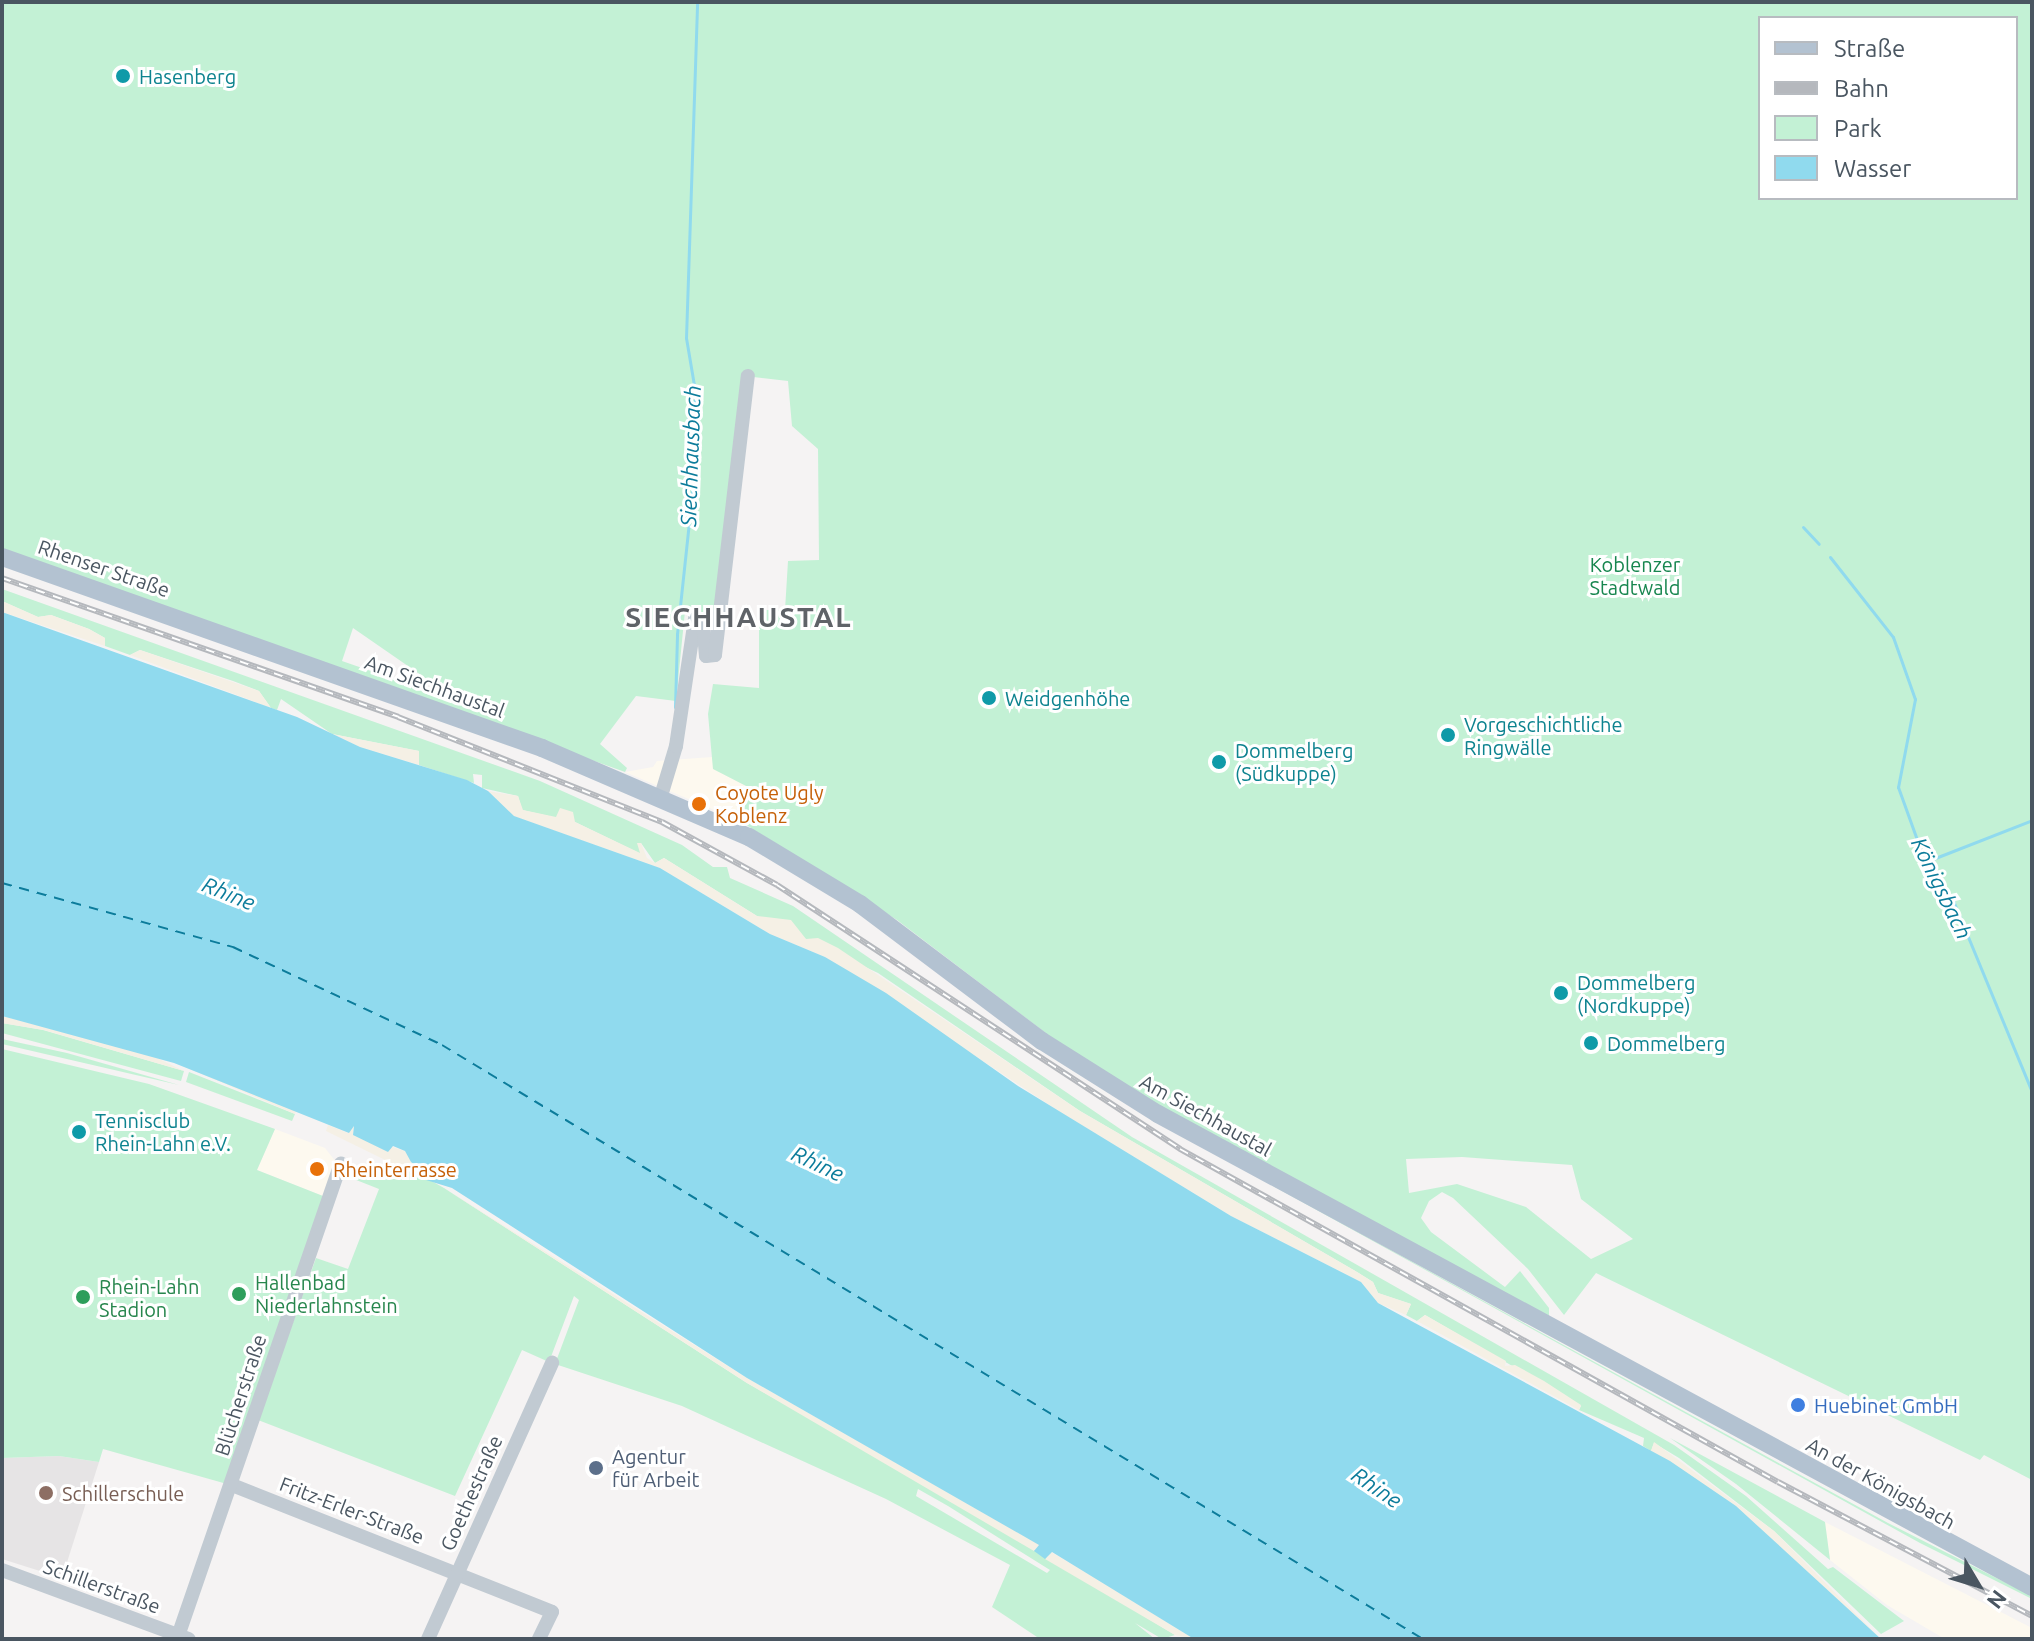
<!DOCTYPE html>
<meta charset="utf-8">
<style>
body{margin:0}
#map{position:relative;width:2034px;height:1641px;overflow:hidden;background:#f5f3f3;font-family:Ubuntu,sans-serif}
div>[style]{position:absolute}
[style*='--x']{left:calc(var(--x)*1px);top:calc(var(--y)*1px);width:calc(var(--w)*1px);rotate:calc(var(--a)*1deg)}
.commercial>*{inset:0;background:#fdf9ef}
.education>*{inset:0;background:#e6e4e5}
.green>*{inset:0;background:#c3f1d5}
.sand>*{inset:0;background:#f5f0e5}
.water>*{inset:0;background:#90daee}
.stream>*{height:3px;margin:-1.5px;padding:0 1.5px;transform-origin:1.5px;border-radius:1.5px;background:#90daee}
.ferry>*{height:2px;margin-top:-1px;transform-origin:0;background:repeating-linear-gradient(90deg,#0c7c9b 0 10px,transparent 0 18px)}
.minor>*{height:14px;margin:-7px;padding:0 7px;transform-origin:7px;border-radius:7px;background:#c1cad2}
.major>*{height:18px;margin:-9px;padding:0 9px;transform-origin:9px;border-radius:9px;background:#b3c2d1}
.rail>*{height:6px;margin-top:-3px;transform-origin:0;background:repeating-linear-gradient(90deg,#fff 0 9px,#b5b8bd 0 18px);box-sizing:border-box;border-block:2px solid #b5b8bd}
.dots>*{width:22px;height:22px;translate:-50% -50%;box-sizing:border-box;border:4px solid #fff;border-radius:50%}
span{translate:-50% -50%;white-space:nowrap;text-align:center;line-height:1.15;-webkit-text-stroke:6px #fff;paint-order:stroke}
.culture-label{font-size:20px;color:#0d838f}
.left{translate:0 -50%;text-align:left}
.park-label{font-size:20px;color:#17864f}
.street-label{font-size:20px;color:#4a5661}
.food-label{font-size:20px;color:#c56008}
.leisure-label{font-size:20px;color:#27864d}
.shop-label{font-size:20px;color:#366cbe}
.service-label{font-size:20px;color:#4e5e75}
.education-label{font-size:20px;color:#785e54}
.water-label{font-size:22px;color:#0c7c9b;font-style:italic}
.district-label{font-size:28px;color:#5f6368;font-weight:700;letter-spacing:2px}
.frame{position:absolute;inset:0;border:4px solid #4a5661;pointer-events:none}
.legend{position:absolute;left:1758px;top:16px;width:260px;height:184px;box-sizing:border-box;background:#fff;border:2px solid #b7bbc0;margin:0;padding:10px 14px;list-style:none;font-size:24px;color:#4a5661}
.legend li{display:flex;align-items:center;gap:16px;height:40px}
.legend b{width:40px;border:2px solid #b7bbc0}
.north{position:absolute;left:1938px;top:1545px;width:80px;height:80px;-webkit-text-stroke:6px #fff;paint-order:stroke;rotate:128deg;font-size:22px;font-weight:700;line-height:32px;text-align:center;color:#4a5661}
.north::after{content:'';display:block;margin:auto;width:28px;height:36px;background:#4a5661;clip-path:polygon(50% 0,100% 100%,50% 72%,0 100%)}
</style>
<div id="map">
<div class="commercial">
<div style="clip-path:polygon(712px 757px,714px 769px,750px 788px,735px 815px,740px 821px,625px 772px,653px 767px,657px 761px)"></div>
<div style="clip-path:polygon(275px 1129px,325px 1148px,336px 1162px,323px 1196px,257px 1170px)"></div>
<div style="clip-path:polygon(1825px 1522px,2032px 1628px,2032px 1639px,1945px 1639px,1887px 1605px,1830px 1560px)"></div>
</div>
<div class="education">
<div style="clip-path:polygon(59px 1456px,99px 1462px,62px 1578px,2px 1559px,2px 1458px)"></div>
</div>
<div class="green">
<div style="clip-path:polygon(evenodd,2px 2px,2032px 2px,2032px 1480px,1984px 1455px,1980px 1460px,1596px 1273px,1564px 1315px,1528px 1269px,1453px 1198px,1442px 1192px,1429px 1201px,1421px 1218px,1431px 1232px,1505px 1287px,1520px 1271px,1549px 1308px,1549px 1318px,1131px 1091px,1055px 1040px,897px 920px,740px 821px,735px 815px,750px 788px,713px 769px,708px 714px,713px 684px,759px 688px,759px 610px,785px 610px,788px 561px,819px 560px,818px 449px,792px 426px,788px 381px,745px 376px,716px 615px,685px 611px,676px 701px,636px 696px,600px 744px,627px 768px,625px 772px,2px 549px,2px 2px,1760px 18px,2016px 18px,2016px 198px,1760px 198px,1760px 18px,2px 2px,353px 628px,460px 702px,342px 661px,353px 628px,2px 2px,1462px 1157px,1572px 1165px,1581px 1199px,1633px 1239px,1591px 1259px,1526px 1207px,1457px 1184px,1409px 1193px,1406px 1159px,1462px 1157px)"></div>
<div style="clip-path:polygon(2px 589px,540px 781px,682px 845px,713px 867px,727px 867px,730px 878px,793px 906px,1132px 1137px,1674px 1445px,1746px 1496px,1828px 1569px,1833px 1567px,1904px 1621px,1881px 1634px,1774px 1531px,1679px 1458px,1654px 1443px,1651px 1451px,1643px 1446px,1644px 1438px,1579px 1410px,1581px 1406px,1425px 1315px,1417px 1321px,1406px 1315px,1411px 1304px,1378px 1293px,1373px 1282px,1357px 1272px,1080px 1111px,878px 973px,757px 916px,664px 858px,655px 863px,641px 843px,641px 854px,575px 822px,522px 810px,518px 796px,482px 788px,482px 775px,473px 774px,474px 783px,419px 765px,419px 751px,332px 734px,281px 699px,277px 710px,271px 708px,259px 691px,233px 681px,140px 650px,130px 655px,105px 646px,105px 638px,89px 629px,51px 615px,38px 617px,2px 601px)"></div>
<div style="clip-path:polygon(2px 1023px,43px 1030px,184px 1071px,181px 1081px,2px 1033px)"></div>
<div style="clip-path:polygon(2px 1039px,67px 1053px,179px 1085px,2px 1044px)"></div>
<div style="clip-path:polygon(2px 1049px,149px 1084px,275px 1129px,257px 1170px,323px 1196px,227px 1484px,103px 1449px,99px 1462px,59px 1456px,2px 1458px)"></div>
<div style="clip-path:polygon(189px 1072px,295px 1114px,292px 1121px,186px 1082px)"></div>
<div style="clip-path:polygon(1141px 1113px,1888px 1523px,2032px 1596px,2032px 1599px,1920px 1543px)"></div>
<div style="clip-path:polygon(evenodd,345px 1164px,350px 1171px,374px 1179px,387px 1170px,396px 1174px,401px 1164px,444px 1188px,747px 1383px,918px 1479px,1175px 1635px,1162px 1639px,1135px 1623px,1155px 1639px,1040px 1639px,992px 1607px,1010px 1565px,886px 1499px,682px 1406px,555px 1364px,579px 1300px,574px 1296px,549px 1362px,522px 1350px,455px 1496px,258px 1420px,316px 1258px,348px 1269px,379px 1189px,341px 1174px,345px 1164px,918px 1489px,948px 1506px,1050px 1570px,1047px 1573px,916px 1496px,918px 1489px)"></div>
<div style="clip-path:polygon(1670px 1438px,1825px 1522px,1830px 1560px,1736px 1484px)"></div>
</div>
<div class="sand">
<div style="clip-path:polygon(2px 601px,38px 617px,51px 615px,89px 629px,105px 638px,105px 646px,2px 612px)"></div>
<div style="clip-path:polygon(140px 650px,259px 691px,271px 708px,130px 655px)"></div>
<div style="clip-path:polygon(332px 734px,419px 751px,419px 765px,360px 747px)"></div>
<div style="clip-path:polygon(488px 791px,518px 796px,523px 810px,556px 817px,560px 808px,573px 812px,575px 822px,640px 853px,637px 843px,641px 843px,647px 858px,655px 863px,664px 858px,757px 916px,791px 920px,806px 939px,818px 938px,838px 948px,1080px 1111px,1357px 1272px,1373px 1282px,1378px 1293px,1411px 1304px,1406px 1315px,1378px 1303px,1361px 1282px,1231px 1216px,1060px 1112px,825px 957px,770px 934px,660px 868px,513px 816px)"></div>
<div style="clip-path:polygon(2px 1016px,153px 1056px,184px 1071px,44px 1030px,2px 1023px)"></div>
<div style="clip-path:polygon(190px 1069px,285px 1106px,296px 1111px,295px 1114px)"></div>
<div style="clip-path:polygon(328px 1125px,348px 1133px,354px 1126px,353px 1134px,405px 1151px,437px 1180px,426px 1180px,326px 1131px)"></div>
<div style="clip-path:polygon(444px 1188px,747px 1378px,1040px 1545px,1034px 1551px,747px 1383px)"></div>
<div style="clip-path:polygon(1425px 1315px,1506px 1361px,1505px 1366px,1515px 1365px,1544px 1381px,1581px 1405px,1579px 1410px,1417px 1321px)"></div>
<div style="clip-path:polygon(1654px 1442px,1774px 1531px,1880px 1638px,1736px 1507px,1651px 1451px)"></div>
<div style="clip-path:polygon(1051px 1552px,1087px 1573px,1194px 1639px,1175px 1635px,1045px 1559px)"></div>
</div>
<div class="water">
<div style="clip-path:polygon(2px 612px,297px 717px,360px 747px,467px 780px,488px 791px,514px 816px,660px 868px,770px 934px,825px 957px,886px 993px,1018px 1086px,1231px 1216px,1361px 1282px,1378px 1303px,1670px 1461px,1736px 1506px,1881px 1639px,1194px 1639px,1052px 1552px,1045px 1559px,1034px 1551px,1039px 1545px,747px 1378px,452px 1188px,426px 1180px,435px 1180px,411px 1162px,405px 1151px,393px 1146px,388px 1152px,353px 1135px,354px 1126px,349px 1133px,174px 1063px,2px 1016px)"></div>
</div>
<div class="stream">
<div style="--x:1803;--y:527;--w:23;--a:47"></div>
<div style="--x:1830;--y:557;--w:102;--a:51.8"></div>
<div style="--x:1893;--y:637;--w:66;--a:70.5"></div>
<div style="--x:1915;--y:699;--w:90;--a:100.9"></div>
<div style="--x:1898;--y:787;--w:80;--a:70.2"></div>
<div style="--x:1925;--y:862;--w:45;--a:53.1"></div>
<div style="--x:1952;--y:898;--w:210;--a:67.6"></div>
<div style="--x:675;--y:707;--w:73;--a:-88.4"></div>
<div style="--x:677;--y:634;--w:142;--a:-83.9"></div>
<div style="--x:692;--y:493;--w:75;--a:-93.1"></div>
<div style="--x:688;--y:418;--w:22;--a:-69"></div>
<div style="--x:696;--y:397;--w:60;--a:-99.6"></div>
<div style="--x:686;--y:338;--w:336;--a:-88.1"></div>
<div style="--x:1925;--y:862;--w:115;--a:-21.4"></div>
</div>
<div class="ferry">
<div style="--x:2;--y:883;--w:240;--a:15.5"></div>
<div style="--x:233;--y:947;--w:231;--a:25.1"></div>
<div style="--x:442;--y:1045;--w:1147;--a:31.2"></div>
</div>
<div class="minor">
<div style="--x:661;--y:796;--w:52;--a:-73.3"></div>
<div style="--x:676;--y:746;--w:128;--a:-81.5"></div>
<div style="--x:695;--y:619;--w:9;--a:21"></div>
<div style="--x:703;--y:622;--w:34;--a:85"></div>
<div style="--x:706;--y:656;--w:9;--a:-6"></div>
<div style="--x:715;--y:655;--w:281;--a:-83.3"></div>
<div style="--x:232;--y:1485;--w:344;--a:21.6"></div>
<div style="--x:552;--y:1612;--w:30;--a:116"></div>
<div style="--x:2;--y:1570;--w:199;--a:20.3"></div>
<div style="--x:177;--y:1639;--w:503;--a:-70.99"></div>
<div style="--x:428;--y:1639;--w:303;--a:-65.8"></div>
</div>
<div class="major">
<div style="--x:2;--y:557;--w:573;--a:19.48"></div>
<div style="--x:542;--y:748;--w:225;--a:23.3"></div>
<div style="--x:749;--y:837;--w:130;--a:31.1"></div>
<div style="--x:860;--y:904;--w:228;--a:37"></div>
<div style="--x:1042;--y:1041;--w:137;--a:32.2"></div>
<div style="--x:1158;--y:1114;--w:994;--a:28.42"></div>
</div>
<div class="rail">
<div style="--x:2;--y:578;--w:420;--a:19.3"></div>
<div style="--x:398;--y:717;--w:284;--a:21.7"></div>
<div style="--x:662;--y:822;--w:131;--a:28.7"></div>
<div style="--x:777;--y:885;--w:482;--a:33.2"></div>
<div style="--x:1180;--y:1149;--w:684;--a:29.11"></div>
<div style="--x:1778;--y:1482;--w:287;--a:27.8"></div>
</div>
<div class="dots">
<div style="left:123px;top:76px;background:#0f9aa8"></div>
<div style="left:989px;top:698px;background:#0f9aa8"></div>
<div style="left:1448px;top:735px;background:#0f9aa8"></div>
<div style="left:1219px;top:762px;background:#0f9aa8"></div>
<div style="left:699px;top:804px;background:#e8710a"></div>
<div style="left:1561px;top:993px;background:#0f9aa8"></div>
<div style="left:1591px;top:1043px;background:#0f9aa8"></div>
<div style="left:79px;top:1132px;background:#0f9aa8"></div>
<div style="left:317px;top:1169px;background:#e8710a"></div>
<div style="left:239px;top:1294px;background:#2e9e5b"></div>
<div style="left:83px;top:1297px;background:#2e9e5b"></div>
<div style="left:1798px;top:1405px;background:#3f7fe0"></div>
<div style="left:596px;top:1468px;background:#5c6f8a"></div>
<div style="left:46px;top:1493px;background:#8d6e63"></div>
</div>
<div class="culture-label">
<span class="left" style="left:139px;top:76px">Hasenberg</span>
<span class="left" style="left:1005px;top:698px">Weidgenhöhe</span>
<span class="left" style="left:1464px;top:736px">Vorgeschichtliche<br>Ringwälle</span>
<span class="left" style="left:1235px;top:762px">Dommelberg<br>(Südkuppe)</span>
<span class="left" style="left:1577px;top:994px">Dommelberg<br>(Nordkuppe)</span>
<span class="left" style="left:1607px;top:1043px">Dommelberg</span>
<span class="left" style="left:95px;top:1132px">Tennisclub<br>Rhein-Lahn e.V.</span>
</div>
<div class="park-label">
<span style="left:1635px;top:576px">Koblenzer<br>Stadtwald</span>
</div>
<div class="street-label">
<span style="left:104px;top:568px;rotate:19deg">Rhenser Straße</span>
<span style="left:435px;top:686px;rotate:20deg">Am Siechhaustal</span>
<span style="left:1206px;top:1115px;rotate:29deg">Am Siechhaustal</span>
<span style="left:240px;top:1395px;rotate:-72deg">Blücherstraße</span>
<span style="left:1881px;top:1483px;rotate:29deg">An der Königsbach</span>
<span style="left:471px;top:1493px;rotate:-66deg">Goethestraße</span>
<span style="left:352px;top:1510px;rotate:21deg">Fritz-Erler-Straße</span>
<span style="left:102px;top:1586px;rotate:20deg">Schillerstraße</span>
</div>
<div class="food-label">
<span class="left" style="left:715px;top:804px">Coyote Ugly<br>Koblenz</span>
<span class="left" style="left:333px;top:1169px">Rheinterrasse</span>
</div>
<div class="leisure-label">
<span class="left" style="left:255px;top:1294px">Hallenbad<br>Niederlahnstein</span>
<span class="left" style="left:99px;top:1298px">Rhein-Lahn<br>Stadion</span>
</div>
<div class="shop-label">
<span class="left" style="left:1814px;top:1405px">Huebinet GmbH</span>
</div>
<div class="service-label">
<span class="left" style="left:612px;top:1468px">Agentur<br>für Arbeit</span>
</div>
<div class="education-label">
<span class="left" style="left:62px;top:1493px">Schillerschule</span>
</div>
<div class="water-label">
<span style="left:690px;top:456px;rotate:-88deg">Siechhausbach</span>
<span style="left:1942px;top:888px;rotate:64deg">Königsbach</span>
<span style="left:229px;top:893px;rotate:22deg">Rhine</span>
<span style="left:818px;top:1163px;rotate:25deg">Rhine</span>
<span style="left:1377px;top:1487px;rotate:34deg">Rhine</span>
</div>
<div class="district-label">
<span style="left:739px;top:617px">SIECHHAUSTAL</span>
</div>
<div class="frame"></div>
<ul class="legend">
<li><b style="height:10px;background:#b3c2d1"></b>Straße</li>
<li><b style="height:10px;background:#b5b8bd"></b>Bahn</li>
<li><b style="height:22px;background:#c3f1d5"></b>Park</li>
<li><b style="height:22px;background:#90daee"></b>Wasser</li>
</ul>
<div class="north">N</div>
</div>
